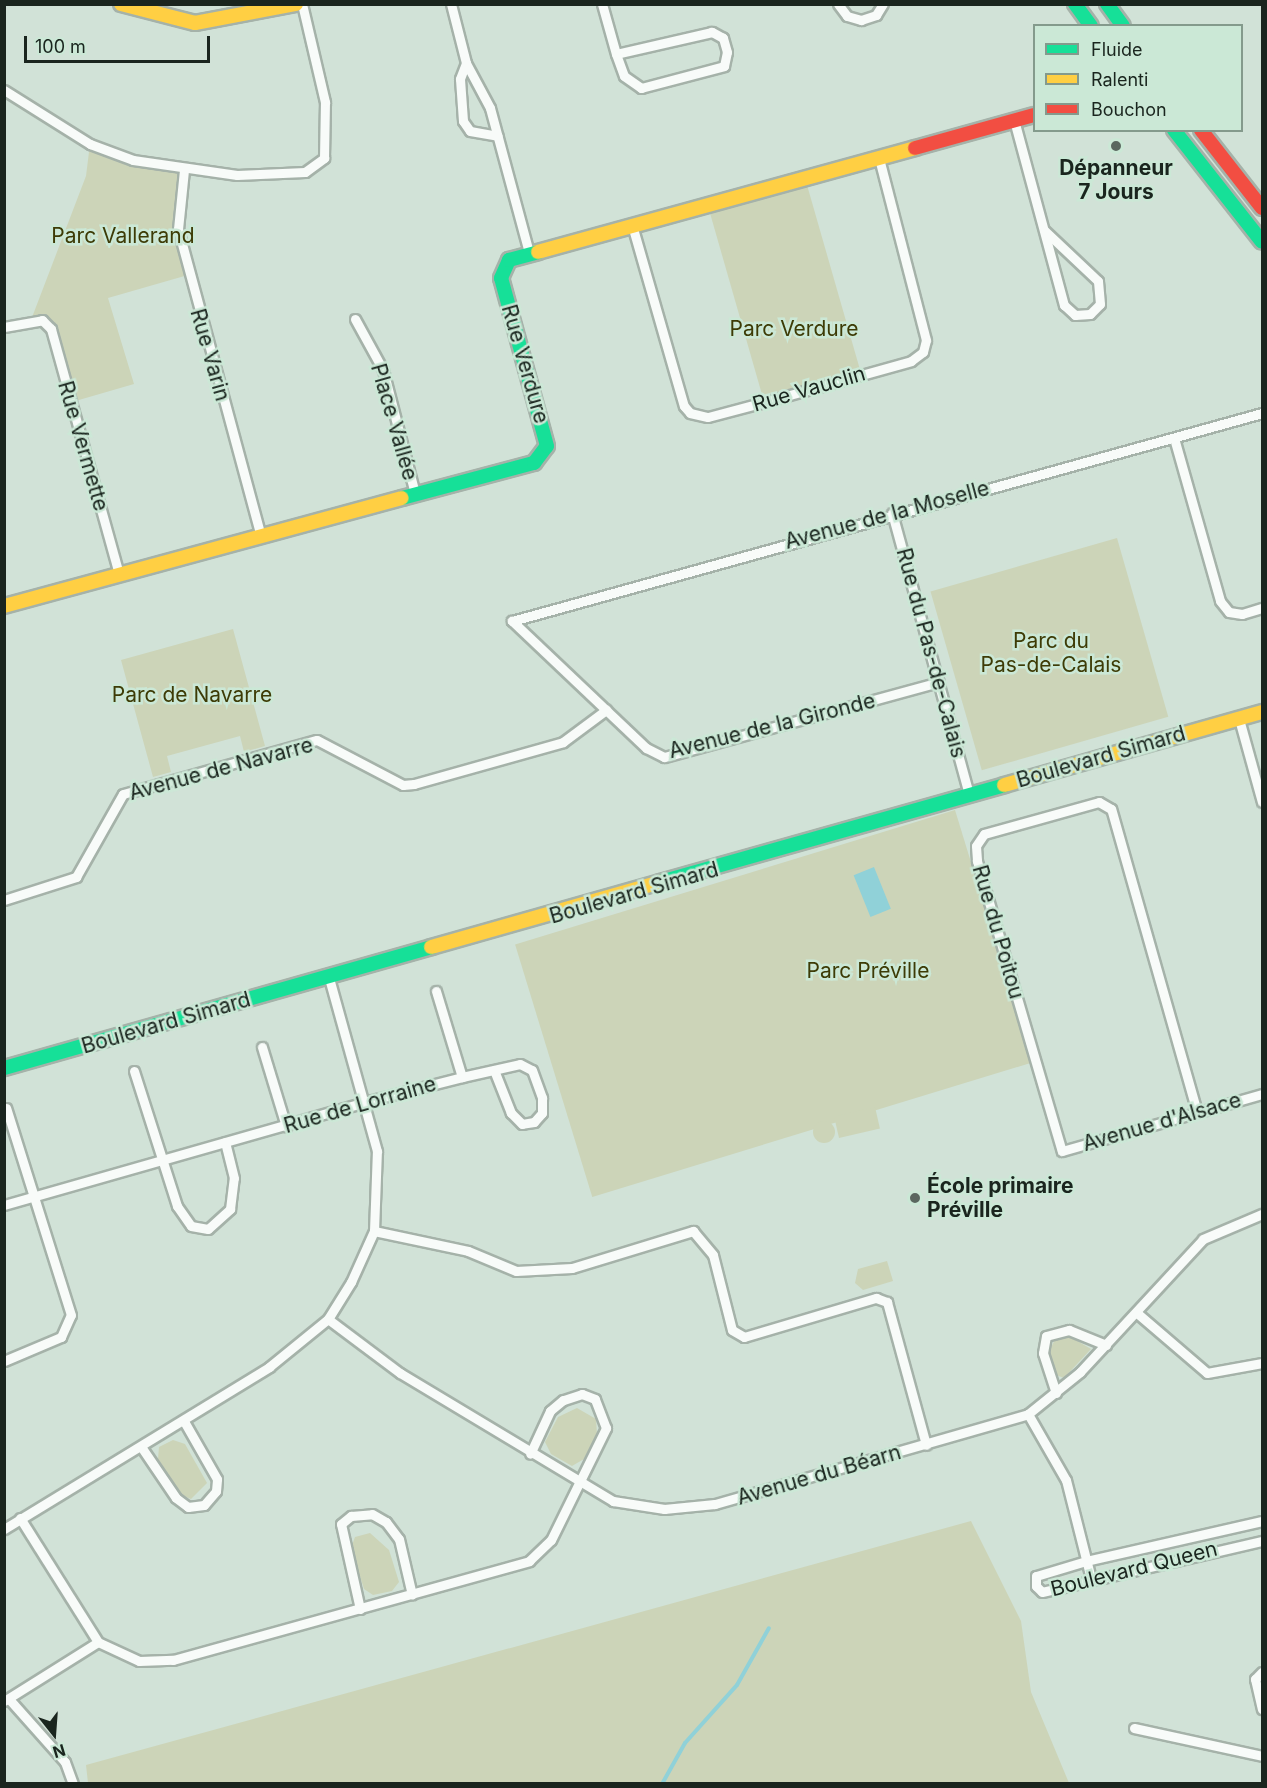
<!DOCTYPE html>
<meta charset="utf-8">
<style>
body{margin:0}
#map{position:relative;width:1267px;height:1788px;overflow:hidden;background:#d1e2d7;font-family:Inter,sans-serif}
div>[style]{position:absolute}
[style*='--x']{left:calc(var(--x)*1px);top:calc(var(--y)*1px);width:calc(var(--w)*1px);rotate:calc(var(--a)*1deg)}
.green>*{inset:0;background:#ccd4b8;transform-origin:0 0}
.round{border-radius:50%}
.water>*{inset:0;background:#90d1d8;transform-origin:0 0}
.stream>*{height:4px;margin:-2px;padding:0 2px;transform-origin:2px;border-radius:2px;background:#90d1d8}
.roads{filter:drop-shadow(2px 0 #a5b2a9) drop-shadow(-2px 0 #a5b2a9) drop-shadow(0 2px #a5b2a9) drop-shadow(0 -2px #a5b2a9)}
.street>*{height:9px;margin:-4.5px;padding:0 4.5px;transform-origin:4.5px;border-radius:4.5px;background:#f8fbf9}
.fast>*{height:14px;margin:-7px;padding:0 7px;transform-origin:7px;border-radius:7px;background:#16e098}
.slow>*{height:14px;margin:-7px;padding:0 7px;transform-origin:7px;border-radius:7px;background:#ffcf43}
.jam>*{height:14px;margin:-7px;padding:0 7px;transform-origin:7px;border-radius:7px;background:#f24e42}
.dots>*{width:16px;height:16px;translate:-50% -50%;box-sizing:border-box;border:3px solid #cbe8d6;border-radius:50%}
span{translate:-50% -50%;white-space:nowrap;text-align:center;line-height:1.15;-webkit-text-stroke:5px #cbe8d6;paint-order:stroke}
.poi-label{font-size:21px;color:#1a251e;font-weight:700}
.left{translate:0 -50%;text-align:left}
.park-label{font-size:21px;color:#3d3b06}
.street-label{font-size:21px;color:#1a251e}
.frame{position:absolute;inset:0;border:6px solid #1a251e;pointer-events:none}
.legend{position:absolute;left:1033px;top:24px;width:210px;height:108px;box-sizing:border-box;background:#cbe8d6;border:2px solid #849a8c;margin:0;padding:8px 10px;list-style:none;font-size:18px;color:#1a251e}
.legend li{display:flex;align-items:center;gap:12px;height:30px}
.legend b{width:30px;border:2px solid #849a8c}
.north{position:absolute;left:24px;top:1704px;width:60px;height:60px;-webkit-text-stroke:4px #cbe8d6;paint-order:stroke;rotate:163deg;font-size:16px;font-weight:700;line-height:24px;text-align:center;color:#1a251e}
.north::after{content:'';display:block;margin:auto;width:21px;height:27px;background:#1a251e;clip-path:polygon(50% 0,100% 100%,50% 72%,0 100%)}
.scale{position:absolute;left:24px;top:36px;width:186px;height:27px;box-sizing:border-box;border:3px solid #1a251e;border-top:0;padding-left:8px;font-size:18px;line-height:21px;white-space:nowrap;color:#1a251e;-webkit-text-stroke:4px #cbe8d6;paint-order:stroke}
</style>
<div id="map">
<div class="green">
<div style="clip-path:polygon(90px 144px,184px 170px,178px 209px,188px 275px,108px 298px,134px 384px,72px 402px,51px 329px,31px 320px,86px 176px)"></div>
<div style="left:805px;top:178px;width:204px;height:101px;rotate:74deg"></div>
<div style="left:1117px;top:538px;width:186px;height:194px;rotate:74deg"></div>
<div style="clip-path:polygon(233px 629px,265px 746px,244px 752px,240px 736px,167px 756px,171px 772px,153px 777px,121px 660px)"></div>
<div style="left:955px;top:810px;width:264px;height:460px;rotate:73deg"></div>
<div style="left:875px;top:1107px;width:22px;height:42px;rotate:77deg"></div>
<div class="round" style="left:813px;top:1121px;width:22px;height:22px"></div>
<div style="clip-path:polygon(887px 1261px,893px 1281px,863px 1290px,855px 1283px,858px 1269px)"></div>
<div style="clip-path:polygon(1057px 1335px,1067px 1335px,1091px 1349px,1064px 1378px,1056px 1375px,1047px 1356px)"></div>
<div style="clip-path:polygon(577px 1408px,596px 1419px,597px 1435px,584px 1459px,572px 1466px,551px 1454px,545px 1442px,558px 1417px)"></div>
<div style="clip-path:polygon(173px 1440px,185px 1444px,207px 1483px,191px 1499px,181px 1495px,158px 1459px,159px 1447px)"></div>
<div style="clip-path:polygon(971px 1521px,1021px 1621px,1031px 1692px,1069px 1783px,88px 1783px,86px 1765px)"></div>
<div style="clip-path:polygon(370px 1533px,389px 1550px,399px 1582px,392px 1591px,373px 1595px,364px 1589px,351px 1548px,355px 1537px)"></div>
</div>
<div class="water">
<div style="left:874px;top:867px;width:45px;height:22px;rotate:68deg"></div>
</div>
<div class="stream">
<div style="--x:662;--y:1784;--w:47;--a:-60.7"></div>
<div style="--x:685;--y:1743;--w:78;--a:-48.1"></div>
<div style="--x:737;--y:1685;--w:65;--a:-60.7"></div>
</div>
<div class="roads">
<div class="street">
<div style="--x:451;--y:4;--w:61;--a:75.7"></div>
<div style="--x:466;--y:63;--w:51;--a:61.9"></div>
<div style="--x:490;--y:108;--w:150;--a:74.9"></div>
<div style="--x:602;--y:4;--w:52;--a:74.4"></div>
<div style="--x:616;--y:54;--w:23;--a:70"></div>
<div style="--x:624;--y:76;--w:21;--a:35"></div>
<div style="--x:641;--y:88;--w:86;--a:-14.8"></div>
<div style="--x:724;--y:66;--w:14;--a:-78"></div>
<div style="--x:727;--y:52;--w:15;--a:-106"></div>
<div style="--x:723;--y:38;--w:13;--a:-151"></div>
<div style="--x:712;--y:32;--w:98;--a:167.1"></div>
<div style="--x:838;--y:4;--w:15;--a:53"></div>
<div style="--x:847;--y:16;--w:15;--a:16"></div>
<div style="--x:861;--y:20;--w:16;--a:-18"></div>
<div style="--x:876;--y:15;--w:13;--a:-58"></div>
<div style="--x:466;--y:63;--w:17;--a:111"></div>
<div style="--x:460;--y:79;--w:42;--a:85.9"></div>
<div style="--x:463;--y:121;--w:12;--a:55"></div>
<div style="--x:470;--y:131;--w:28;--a:10"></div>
<div style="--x:4;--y:90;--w:102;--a:32.1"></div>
<div style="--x:90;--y:144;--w:46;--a:20.4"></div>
<div style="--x:133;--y:160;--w:105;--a:8.2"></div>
<div style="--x:237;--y:175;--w:68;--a:-2.5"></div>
<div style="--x:305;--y:172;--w:24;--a:-36"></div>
<div style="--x:324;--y:158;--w:56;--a:-89"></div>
<div style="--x:325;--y:102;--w:101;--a:-103.2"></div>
<div style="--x:1014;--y:120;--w:192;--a:74.9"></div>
<div style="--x:1064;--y:305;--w:15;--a:42"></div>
<div style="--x:1075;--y:315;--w:15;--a:-4"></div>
<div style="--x:1090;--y:314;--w:14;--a:-45"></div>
<div style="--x:1100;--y:304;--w:23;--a:-95"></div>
<div style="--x:1098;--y:281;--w:74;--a:-136.6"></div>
<div style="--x:184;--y:170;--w:59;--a:95.8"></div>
<div style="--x:178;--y:229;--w:319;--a:74.9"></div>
<div style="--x:632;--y:225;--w:188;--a:74"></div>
<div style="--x:684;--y:406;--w:9;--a:49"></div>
<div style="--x:690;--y:413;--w:18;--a:13"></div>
<div style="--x:708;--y:417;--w:55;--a:-14.8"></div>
<div style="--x:761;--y:403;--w:156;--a:-15.6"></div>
<div style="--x:911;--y:361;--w:15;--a:-37"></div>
<div style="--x:923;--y:352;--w:12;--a:-76"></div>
<div style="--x:926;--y:340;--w:188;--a:-104.5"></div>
<div style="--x:355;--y:319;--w:58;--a:61.2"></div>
<div style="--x:383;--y:370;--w:128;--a:75.5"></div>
<div style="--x:4;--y:327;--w:39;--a:-10"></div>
<div style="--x:42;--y:320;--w:13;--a:45"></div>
<div style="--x:51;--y:329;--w:254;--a:74.5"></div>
<div style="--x:1174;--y:438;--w:169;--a:74.2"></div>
<div style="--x:1220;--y:601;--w:14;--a:51"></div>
<div style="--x:1229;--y:612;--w:13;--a:9"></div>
<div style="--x:1242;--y:614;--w:21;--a:-17"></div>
<div style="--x:892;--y:513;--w:291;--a:74.7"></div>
<div style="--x:939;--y:682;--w:285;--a:164.7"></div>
<div style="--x:664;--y:757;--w:20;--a:-153"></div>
<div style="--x:646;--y:748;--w:185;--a:-136.5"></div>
<div style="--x:512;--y:621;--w:778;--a:-15.5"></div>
<div style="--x:1239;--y:719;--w:86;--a:74.5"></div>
<div style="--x:4;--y:900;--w:76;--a:-17.7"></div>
<div style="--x:76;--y:877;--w:95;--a:-60.5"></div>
<div style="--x:123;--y:794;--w:201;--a:-15.6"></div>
<div style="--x:317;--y:740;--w:97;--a:27.6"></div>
<div style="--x:403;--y:785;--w:11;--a:-5"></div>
<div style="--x:414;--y:784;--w:155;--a:-15.7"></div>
<div style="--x:563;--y:742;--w:54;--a:-36.7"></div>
<div style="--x:436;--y:991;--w:90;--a:73.2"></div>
<div style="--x:262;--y:1047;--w:83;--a:73.1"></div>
<div style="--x:134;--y:1071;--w:142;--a:72.3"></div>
<div style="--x:177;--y:1206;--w:24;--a:55"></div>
<div style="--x:191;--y:1226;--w:17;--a:10"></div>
<div style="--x:208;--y:1229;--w:30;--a:-42"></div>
<div style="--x:230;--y:1209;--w:31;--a:-83"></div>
<div style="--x:234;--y:1178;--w:37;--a:-104"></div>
<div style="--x:1197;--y:1112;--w:315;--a:-105.8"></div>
<div style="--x:1111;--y:809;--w:14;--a:-150"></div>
<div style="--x:1099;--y:802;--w:119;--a:164.5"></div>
<div style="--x:984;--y:834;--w:14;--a:124"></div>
<div style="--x:976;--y:846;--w:15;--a:86"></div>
<div style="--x:977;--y:861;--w:302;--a:73.7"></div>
<div style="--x:1062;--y:1151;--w:208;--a:-15.9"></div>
<div style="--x:4;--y:1205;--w:379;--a:-15.9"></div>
<div style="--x:368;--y:1101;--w:97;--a:-14.3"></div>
<div style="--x:462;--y:1077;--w:59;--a:-12.6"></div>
<div style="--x:520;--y:1064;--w:13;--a:27"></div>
<div style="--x:532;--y:1070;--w:30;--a:70"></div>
<div style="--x:542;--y:1098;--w:15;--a:90"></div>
<div style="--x:542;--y:1113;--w:12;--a:132"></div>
<div style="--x:534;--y:1122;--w:12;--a:171"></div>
<div style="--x:522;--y:1124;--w:16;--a:-135"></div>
<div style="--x:511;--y:1113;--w:46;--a:-111.6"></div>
<div style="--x:374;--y:1231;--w:96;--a:12"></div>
<div style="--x:468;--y:1251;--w:52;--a:22.6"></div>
<div style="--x:516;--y:1271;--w:56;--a:-3.1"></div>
<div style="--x:572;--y:1268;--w:127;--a:-17"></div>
<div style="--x:693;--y:1231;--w:31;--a:50"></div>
<div style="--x:713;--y:1255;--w:77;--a:75.8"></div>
<div style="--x:732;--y:1330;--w:14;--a:30"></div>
<div style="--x:744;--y:1337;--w:138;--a:-16.5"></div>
<div style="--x:876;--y:1298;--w:12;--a:20"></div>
<div style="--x:887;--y:1302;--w:148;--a:74.7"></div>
<div style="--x:1137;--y:1313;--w:92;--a:40.6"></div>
<div style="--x:1207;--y:1373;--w:56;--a:-10.3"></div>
<div style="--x:328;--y:1319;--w:90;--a:36.9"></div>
<div style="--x:400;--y:1373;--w:249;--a:31"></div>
<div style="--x:613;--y:1501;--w:52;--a:8.9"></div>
<div style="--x:664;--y:1509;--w:51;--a:-5.6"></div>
<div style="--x:715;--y:1504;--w:326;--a:-16"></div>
<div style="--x:1028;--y:1414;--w:67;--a:-38.9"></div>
<div style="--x:1080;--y:1372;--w:181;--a:-47.2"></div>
<div style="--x:1203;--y:1239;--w:64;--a:-23"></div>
<div style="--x:4;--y:1361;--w:62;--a:-22.8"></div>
<div style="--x:61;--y:1337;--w:24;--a:-66"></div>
<div style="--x:71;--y:1315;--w:217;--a:-107.4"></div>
<div style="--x:1056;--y:1393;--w:42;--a:-108"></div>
<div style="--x:1043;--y:1353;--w:17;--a:-80"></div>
<div style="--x:1046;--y:1336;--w:24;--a:-15"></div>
<div style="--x:1069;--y:1330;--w:40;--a:22"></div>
<div style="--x:1028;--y:1414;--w:76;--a:60.1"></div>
<div style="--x:1066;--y:1480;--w:102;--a:75.8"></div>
<div style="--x:142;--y:1448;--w:60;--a:55.8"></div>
<div style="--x:176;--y:1498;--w:15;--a:37"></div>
<div style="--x:188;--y:1507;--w:16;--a:-7"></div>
<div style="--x:204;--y:1505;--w:18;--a:-49"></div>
<div style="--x:216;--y:1491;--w:12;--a:-85"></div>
<div style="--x:217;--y:1479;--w:64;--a:-119.7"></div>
<div style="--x:20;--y:1518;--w:146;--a:57.8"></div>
<div style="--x:98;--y:1642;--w:45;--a:24.9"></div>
<div style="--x:139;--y:1661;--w:34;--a:-2"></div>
<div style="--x:173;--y:1660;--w:370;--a:-15.5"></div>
<div style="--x:529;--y:1561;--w:30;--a:-44"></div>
<div style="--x:551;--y:1540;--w:125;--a:-63.8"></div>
<div style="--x:606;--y:1428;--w:31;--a:-111"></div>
<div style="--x:595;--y:1399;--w:14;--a:-159"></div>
<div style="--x:582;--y:1394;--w:20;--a:162"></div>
<div style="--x:563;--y:1400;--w:17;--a:140"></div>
<div style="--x:550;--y:1411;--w:47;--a:114.9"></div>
<div style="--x:1262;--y:1521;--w:180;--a:167.2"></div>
<div style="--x:1086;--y:1561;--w:52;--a:163.3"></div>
<div style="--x:1036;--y:1576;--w:10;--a:90"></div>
<div style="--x:1036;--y:1586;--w:8;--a:45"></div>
<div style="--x:1042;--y:1592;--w:226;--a:-13.1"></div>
<div style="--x:4;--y:1529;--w:311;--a:-31.4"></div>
<div style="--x:269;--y:1367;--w:76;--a:-39.1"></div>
<div style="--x:328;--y:1319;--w:44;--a:-58.1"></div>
<div style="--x:351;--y:1282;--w:56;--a:-65.7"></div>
<div style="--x:374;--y:1231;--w:80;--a:-87.9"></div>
<div style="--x:377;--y:1151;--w:180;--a:-105.5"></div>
<div style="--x:360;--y:1609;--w:87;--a:-102.6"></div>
<div style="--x:341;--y:1524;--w:13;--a:-39"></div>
<div style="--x:351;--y:1516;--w:21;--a:-5"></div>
<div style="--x:372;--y:1514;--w:16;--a:30"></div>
<div style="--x:386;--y:1522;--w:21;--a:53"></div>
<div style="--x:399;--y:1539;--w:57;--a:76.9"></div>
<div style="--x:1262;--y:1672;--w:10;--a:135"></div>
<div style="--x:1255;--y:1679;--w:31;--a:77"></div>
<div style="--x:9;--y:1699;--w:84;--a:48.4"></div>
<div style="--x:65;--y:1762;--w:23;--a:70"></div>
<div style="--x:4;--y:1701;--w:111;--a:-32.1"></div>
<div style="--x:1134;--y:1728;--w:131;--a:12.3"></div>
</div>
<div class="fast">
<div style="--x:1075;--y:4;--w:27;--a:54"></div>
<div style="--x:1107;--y:4;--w:27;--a:54"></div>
<div style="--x:1174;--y:130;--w:142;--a:51.8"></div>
<div style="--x:402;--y:498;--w:137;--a:-14.9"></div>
<div style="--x:534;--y:463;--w:21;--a:-53"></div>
<div style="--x:547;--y:446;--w:174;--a:-105.3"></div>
<div style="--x:501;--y:278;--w:20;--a:-66"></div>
<div style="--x:509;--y:260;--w:30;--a:-15"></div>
<div style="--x:660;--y:882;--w:357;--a:-15.7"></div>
<div style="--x:4;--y:1068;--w:444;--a:-15.8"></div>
</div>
<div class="slow">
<div style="--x:121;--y:4;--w:76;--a:14.4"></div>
<div style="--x:195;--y:23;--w:103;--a:-10.7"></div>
<div style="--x:538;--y:252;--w:391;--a:-15.4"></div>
<div style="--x:4;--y:606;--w:412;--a:-15.2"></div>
<div style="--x:1004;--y:785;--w:268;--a:-15.8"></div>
<div style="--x:431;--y:947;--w:238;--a:-15.8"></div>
</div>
<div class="jam">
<div style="--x:1201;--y:130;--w:99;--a:52"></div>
<div style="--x:915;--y:148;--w:123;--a:-15.5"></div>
</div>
</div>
<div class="dots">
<div style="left:1116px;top:146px;background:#5a675f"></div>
<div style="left:915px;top:1198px;background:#5a675f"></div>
</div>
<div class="poi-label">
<span style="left:1116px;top:180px">Dépanneur<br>7 Jours</span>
<span class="left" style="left:927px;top:1198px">École primaire<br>Préville</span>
</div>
<div class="park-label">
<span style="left:123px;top:236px">Parc Vallerand</span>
<span style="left:794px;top:329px">Parc Verdure</span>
<span style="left:1051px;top:653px">Parc du<br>Pas-de-Calais</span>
<span style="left:192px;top:695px">Parc de Navarre</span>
<span style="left:868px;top:971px">Parc Préville</span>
</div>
<div class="street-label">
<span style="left:210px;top:355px;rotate:74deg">Rue Varin</span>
<span style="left:525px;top:364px;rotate:74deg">Rue Verdure</span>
<span style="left:809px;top:389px;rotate:-16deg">Rue Vauclin</span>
<span style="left:394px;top:422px;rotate:74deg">Place Vallée</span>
<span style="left:83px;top:446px;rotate:74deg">Rue Vermette</span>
<span style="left:887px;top:515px;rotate:-15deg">Avenue de la Moselle</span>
<span style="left:931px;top:653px;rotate:75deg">Rue du Pas-de-Calais</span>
<span style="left:772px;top:726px;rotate:-14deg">Avenue de la Gironde</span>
<span style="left:1101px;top:757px;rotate:-16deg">Boulevard Simard</span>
<span style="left:221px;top:769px;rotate:-15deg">Avenue de Navarre</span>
<span style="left:634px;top:893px;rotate:-16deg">Boulevard Simard</span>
<span style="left:998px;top:932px;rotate:74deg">Rue du Poitou</span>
<span style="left:166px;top:1023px;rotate:-16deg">Boulevard Simard</span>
<span style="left:360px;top:1105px;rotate:-16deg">Rue de Lorraine</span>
<span style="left:1162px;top:1122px;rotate:-16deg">Avenue d'Alsace</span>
<span style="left:819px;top:1475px;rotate:-16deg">Avenue du Béarn</span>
<span style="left:1134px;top:1569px;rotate:-14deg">Boulevard Queen</span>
</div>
<div class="frame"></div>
<ul class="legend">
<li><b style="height:8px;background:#16e098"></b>Fluide</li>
<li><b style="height:8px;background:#ffcf43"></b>Ralenti</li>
<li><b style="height:8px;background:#f24e42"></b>Bouchon</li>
</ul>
<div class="north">N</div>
<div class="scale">100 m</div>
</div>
